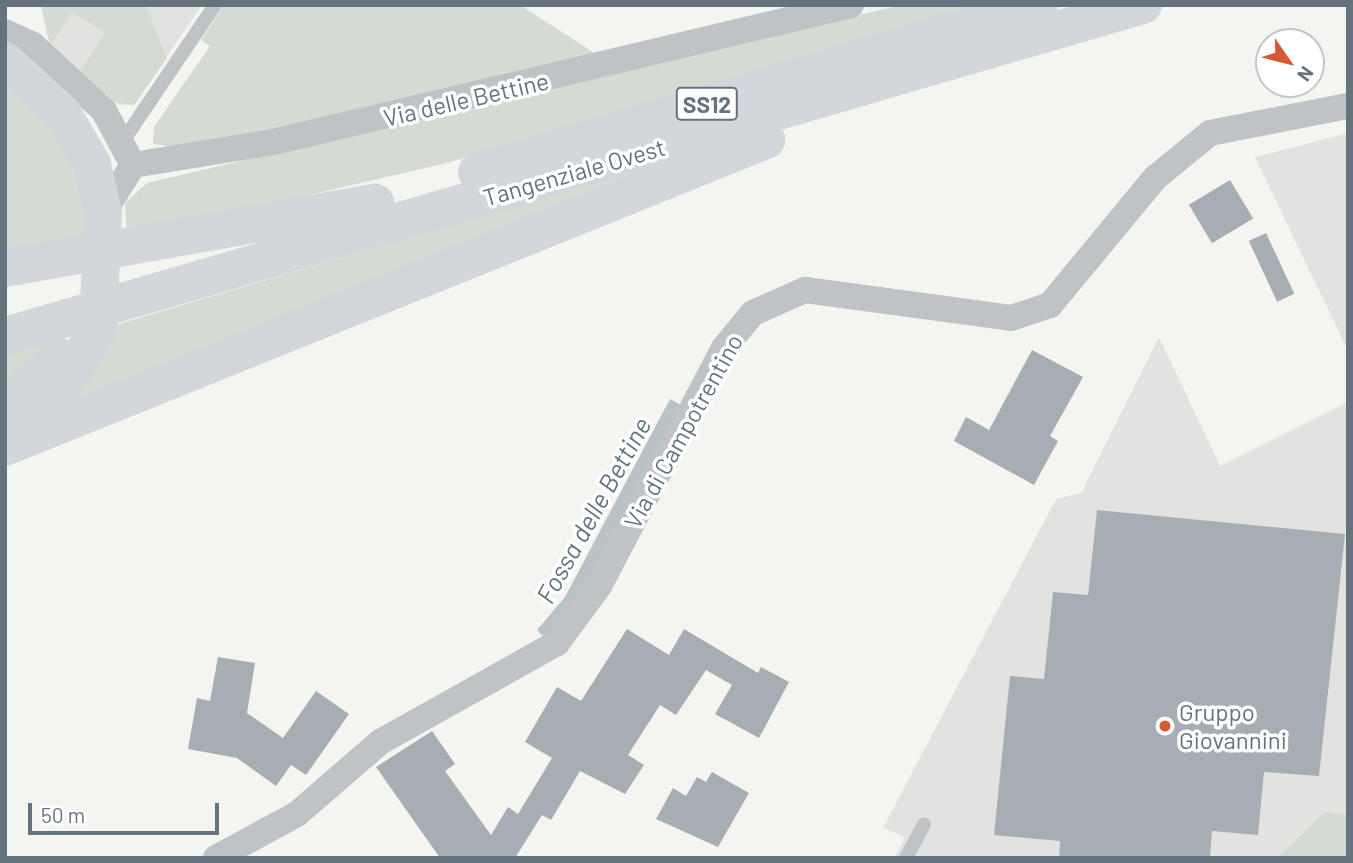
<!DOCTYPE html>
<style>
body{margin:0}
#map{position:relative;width:1353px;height:863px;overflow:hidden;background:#f4f4f1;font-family:Barlow,sans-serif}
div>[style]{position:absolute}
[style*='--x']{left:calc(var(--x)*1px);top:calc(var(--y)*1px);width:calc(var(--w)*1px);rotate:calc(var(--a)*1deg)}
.built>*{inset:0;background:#e2e3e1}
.green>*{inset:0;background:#d5dbd2}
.water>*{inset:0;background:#b9c3c7}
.building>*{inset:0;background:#a7aeb3;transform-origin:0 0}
.service>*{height:14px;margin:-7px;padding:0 7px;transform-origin:7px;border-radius:7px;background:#bfc3c6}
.minor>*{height:26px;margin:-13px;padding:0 13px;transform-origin:13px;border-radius:13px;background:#bfc3c6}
.trunk>*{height:38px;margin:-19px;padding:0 19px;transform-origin:19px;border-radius:19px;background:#d3d7db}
.dots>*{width:19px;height:19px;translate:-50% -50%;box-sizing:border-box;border:4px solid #fff;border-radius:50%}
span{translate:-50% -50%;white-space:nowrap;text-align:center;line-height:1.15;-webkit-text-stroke:7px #fff;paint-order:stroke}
.shield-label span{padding:2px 5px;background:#fff;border:2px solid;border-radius:5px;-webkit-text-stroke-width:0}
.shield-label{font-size:23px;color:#65737f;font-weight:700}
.street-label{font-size:24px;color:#65737f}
.poi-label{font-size:24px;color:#65737f}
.left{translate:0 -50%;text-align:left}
.water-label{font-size:26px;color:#61757d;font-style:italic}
.frame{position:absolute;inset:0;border:7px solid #65737f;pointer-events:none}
.north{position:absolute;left:1255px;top:28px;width:70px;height:70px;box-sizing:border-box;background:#fff;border:2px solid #c1c7cc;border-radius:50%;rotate:125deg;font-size:19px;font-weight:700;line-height:28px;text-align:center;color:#65737f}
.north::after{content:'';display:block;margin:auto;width:24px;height:32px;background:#d55a30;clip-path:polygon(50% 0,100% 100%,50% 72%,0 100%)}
.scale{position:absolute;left:28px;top:803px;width:191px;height:32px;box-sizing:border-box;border:4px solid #65737f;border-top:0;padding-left:9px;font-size:21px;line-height:24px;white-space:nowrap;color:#65737f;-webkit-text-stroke:5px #fff;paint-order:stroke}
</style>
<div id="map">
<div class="built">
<div style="clip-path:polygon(41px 5px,202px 5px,134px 105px,118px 105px,50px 46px)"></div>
<div style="clip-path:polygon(1348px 133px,1348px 351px,1255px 157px)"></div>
<div style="clip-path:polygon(1159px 337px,1220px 466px,1348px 402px,1348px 858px,895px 858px,905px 837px,883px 828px,1056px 499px,1081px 493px)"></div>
</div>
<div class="green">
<div style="clip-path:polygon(41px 5px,146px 5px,167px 58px,134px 105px,106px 101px,78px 74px,105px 33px,72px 12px,50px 46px)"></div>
<div style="clip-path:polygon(224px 5px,520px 5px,601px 57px,192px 149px,153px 144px,154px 127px,210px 46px,201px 40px)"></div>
<div style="clip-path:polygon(901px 5px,975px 5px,447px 163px,127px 237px,125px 203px,147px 183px)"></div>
<div style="clip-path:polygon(5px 74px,31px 95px,76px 165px,89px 244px,5px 258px)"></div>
<div style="clip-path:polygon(702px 151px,66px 408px,115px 325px)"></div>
<div style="clip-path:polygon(59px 339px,5px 393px,5px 355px)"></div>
<div style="clip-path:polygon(1325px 812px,1348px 815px,1348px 858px,1277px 858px)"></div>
</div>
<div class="water">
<div style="clip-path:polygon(670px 399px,681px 405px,579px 599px,546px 639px,537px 630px,565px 597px)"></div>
</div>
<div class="building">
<div style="left:1230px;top:180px;width:45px;height:48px;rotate:59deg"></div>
<div style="left:1266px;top:233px;width:67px;height:19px;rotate:65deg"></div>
<div style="clip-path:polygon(1032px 350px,1083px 377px,1050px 436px,1058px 441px,1034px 485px,954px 441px,966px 417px,989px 430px)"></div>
<div style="clip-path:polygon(1097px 510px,1345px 534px,1319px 776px,1264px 772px,1258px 835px,1212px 831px,1210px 858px,1059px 858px,1060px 841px,994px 835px,1010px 676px,1044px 679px,1053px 592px,1088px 595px)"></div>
<div style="clip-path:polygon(627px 629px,669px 655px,684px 629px,758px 673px,761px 667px,789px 682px,759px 738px,715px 714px,732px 685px,706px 670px,676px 715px,660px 705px,628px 755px,644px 765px,625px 794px,580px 771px,551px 820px,542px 815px,515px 858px,440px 858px,376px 767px,432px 731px,455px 764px,445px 771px,491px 835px,508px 807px,518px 814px,552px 758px,525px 742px,557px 687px,581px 701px)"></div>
<div style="clip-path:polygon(218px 657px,255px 663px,247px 713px,283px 738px,316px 691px,349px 714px,306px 775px,291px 765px,276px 786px,237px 758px,188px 749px,197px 698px,210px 701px)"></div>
<div style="clip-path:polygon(712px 772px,749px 793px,718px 847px,656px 819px,673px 788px,686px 796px,697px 777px,706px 782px)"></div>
</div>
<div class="service">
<div style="--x:123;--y:141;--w:164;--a:-55.9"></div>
<div style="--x:906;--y:858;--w:38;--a:-62"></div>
</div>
<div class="minor">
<div style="--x:5;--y:32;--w:31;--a:25"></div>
<div style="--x:33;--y:45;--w:97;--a:42.9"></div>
<div style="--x:104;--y:111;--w:61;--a:61.8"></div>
<div style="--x:133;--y:165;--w:142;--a:-9.3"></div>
<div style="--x:273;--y:142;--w:594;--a:-13.33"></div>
<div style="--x:103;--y:213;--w:57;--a:-58"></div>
<div style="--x:216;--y:858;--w:92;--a:-28.5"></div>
<div style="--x:297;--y:814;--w:110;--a:-40.9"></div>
<div style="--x:380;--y:742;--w:203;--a:-29.2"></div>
<div style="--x:557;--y:643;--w:71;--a:-53.6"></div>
<div style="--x:599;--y:586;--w:269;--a:-62.3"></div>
<div style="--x:724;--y:348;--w:45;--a:-50.4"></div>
<div style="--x:753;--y:313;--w:57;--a:-23.9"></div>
<div style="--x:805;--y:290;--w:208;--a:7.7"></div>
<div style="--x:1011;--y:318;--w:41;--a:-18.4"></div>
<div style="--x:1050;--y:305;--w:165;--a:-50.4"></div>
<div style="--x:1155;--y:178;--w:71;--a:-39.3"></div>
<div style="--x:1210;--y:133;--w:141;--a:-11.1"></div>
</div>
<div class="trunk">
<div style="--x:5;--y:61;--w:77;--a:42.4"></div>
<div style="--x:62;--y:113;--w:59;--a:59.5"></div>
<div style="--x:92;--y:164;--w:50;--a:77.3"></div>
<div style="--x:103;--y:213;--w:116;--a:92.5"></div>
<div style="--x:98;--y:329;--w:83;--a:121.2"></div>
<div style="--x:55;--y:400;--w:52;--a:136.5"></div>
<div style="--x:477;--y:172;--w:586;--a:-16.55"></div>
<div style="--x:5;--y:268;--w:376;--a:-10"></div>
<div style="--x:5;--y:336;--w:1185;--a:-16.22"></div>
<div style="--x:5;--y:407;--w:74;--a:-42.3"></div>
<div style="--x:5;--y:447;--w:821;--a:-21.97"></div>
</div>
<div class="dots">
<div style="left:1165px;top:726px;background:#d55a30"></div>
</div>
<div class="shield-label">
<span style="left:707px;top:104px">SS12</span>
</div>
<div class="street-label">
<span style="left:466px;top:99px;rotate:-13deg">Via delle Bettine</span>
<span style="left:574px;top:172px;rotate:-16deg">Tangenziale Ovest</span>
<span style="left:683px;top:431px;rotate:-61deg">Via di Campotrentino</span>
</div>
<div class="poi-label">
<span class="left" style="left:1179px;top:726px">Gruppo<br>Giovannini</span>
</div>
<div class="water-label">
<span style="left:593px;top:510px;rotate:-61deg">Fossa delle Bettine</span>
</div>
<div class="frame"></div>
<div class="north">N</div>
<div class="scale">50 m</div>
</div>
